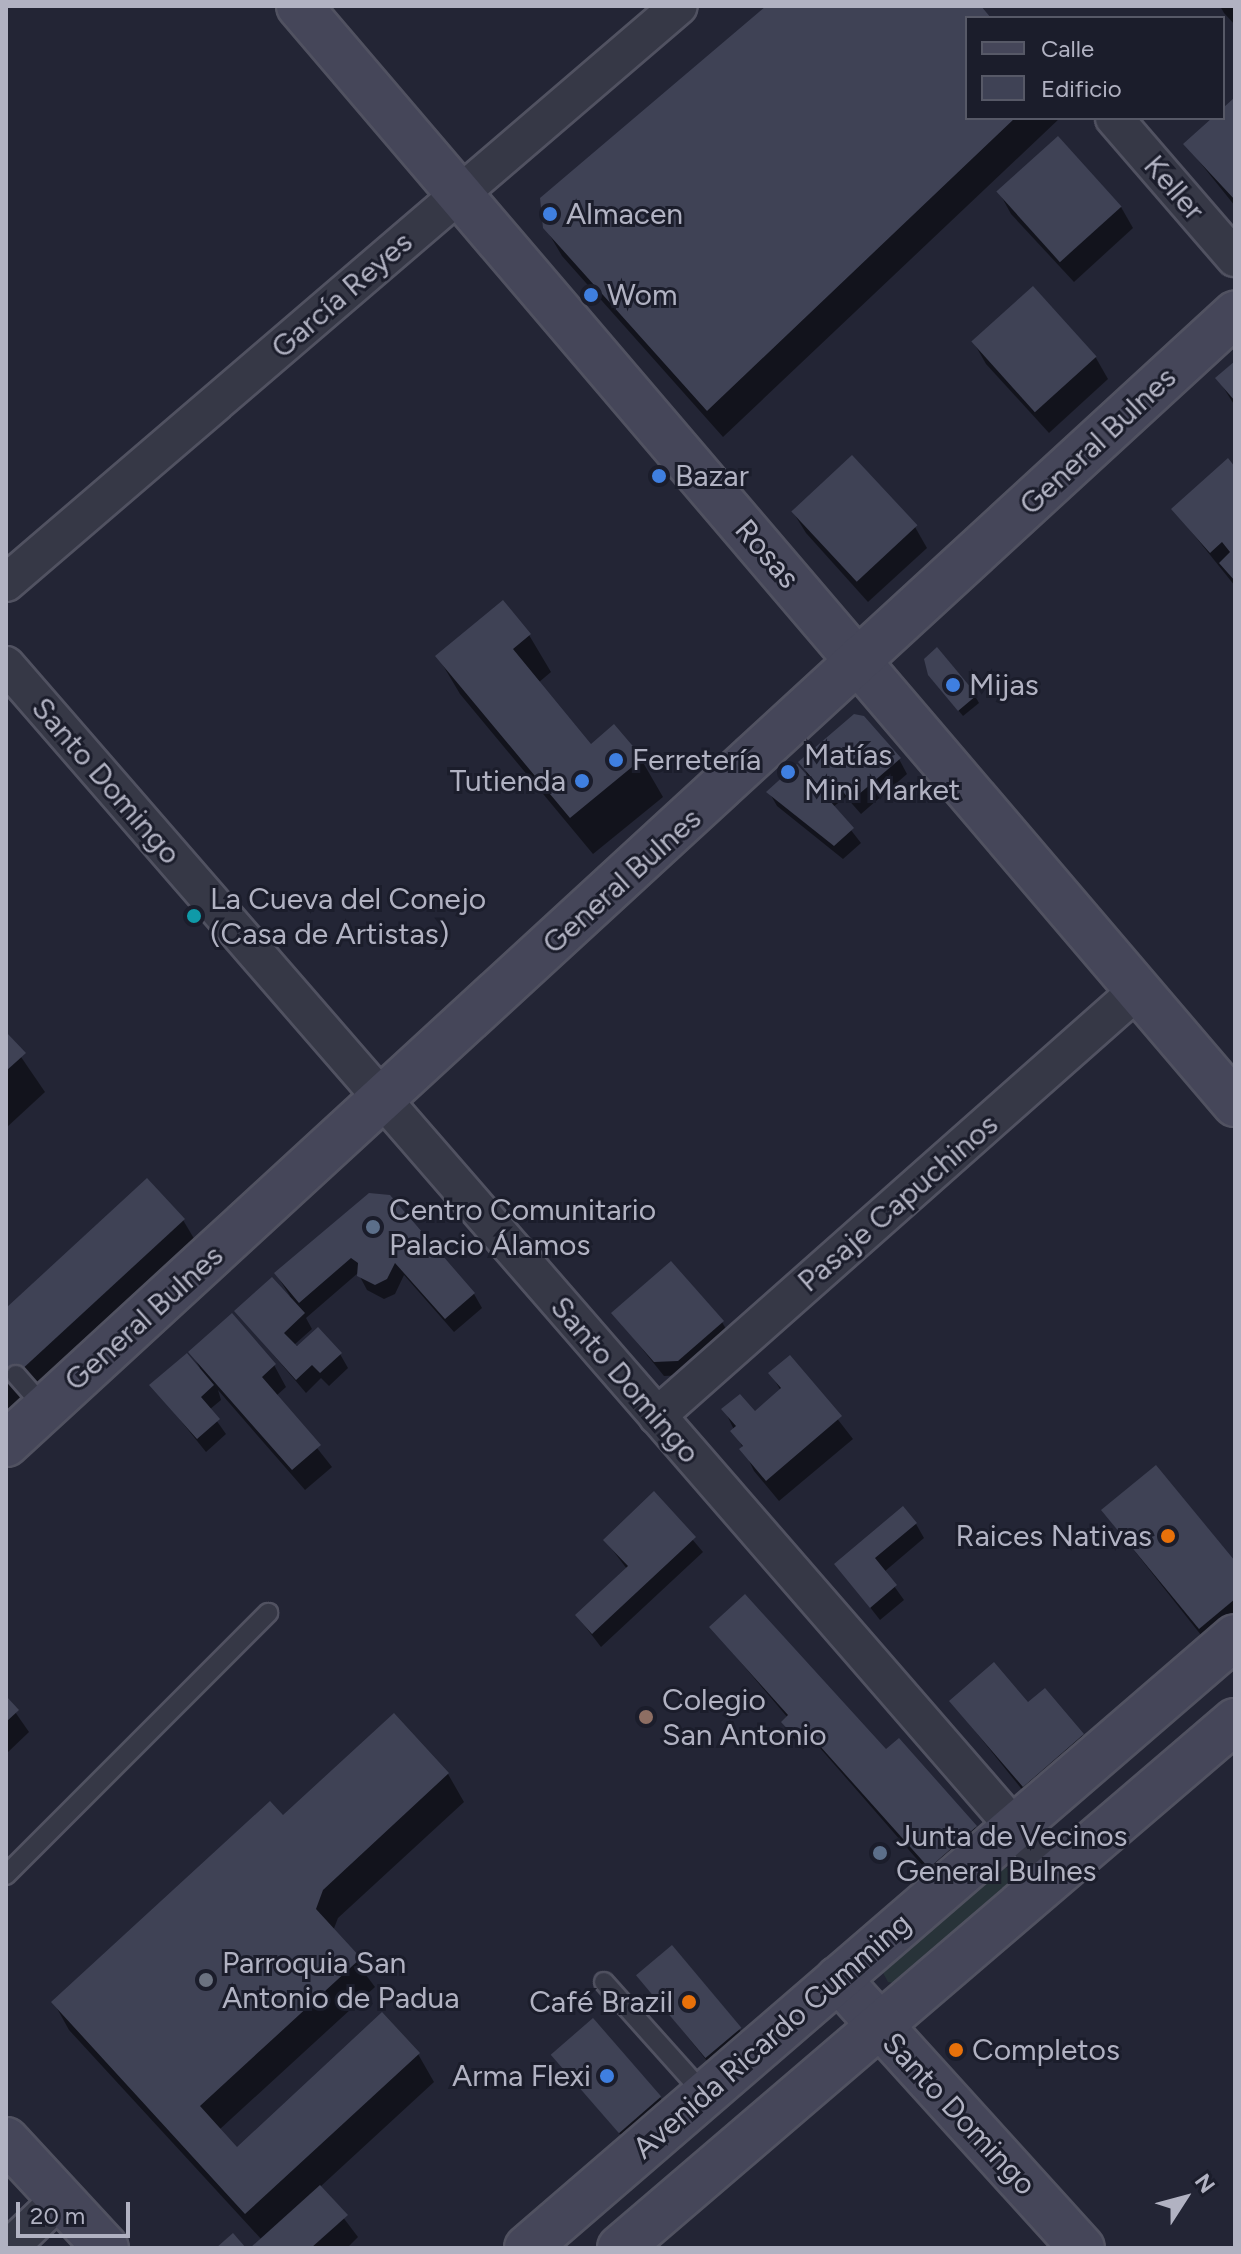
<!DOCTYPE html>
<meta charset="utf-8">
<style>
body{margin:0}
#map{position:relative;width:1241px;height:2254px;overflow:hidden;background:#232535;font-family:Figtree,sans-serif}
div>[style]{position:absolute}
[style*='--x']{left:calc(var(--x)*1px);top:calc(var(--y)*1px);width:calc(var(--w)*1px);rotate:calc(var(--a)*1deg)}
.green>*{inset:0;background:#283339}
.shadow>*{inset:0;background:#0007}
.building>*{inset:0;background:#3f4255;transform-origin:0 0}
.roads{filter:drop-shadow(2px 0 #515261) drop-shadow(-2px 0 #515261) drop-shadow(0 2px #515261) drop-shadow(0 -2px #515261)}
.lane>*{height:18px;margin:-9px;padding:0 9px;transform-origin:9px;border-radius:9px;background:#363846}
.street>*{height:36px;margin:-18px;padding:0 18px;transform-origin:18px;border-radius:18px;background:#363846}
.secondary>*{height:44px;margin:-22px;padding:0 22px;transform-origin:22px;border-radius:22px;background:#454659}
.dots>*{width:22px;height:22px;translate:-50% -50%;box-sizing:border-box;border:4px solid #1b1d2b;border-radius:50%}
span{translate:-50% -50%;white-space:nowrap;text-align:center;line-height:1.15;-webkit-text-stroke:6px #1b1d2b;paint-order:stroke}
.street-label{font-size:30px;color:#b1b2c2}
.poi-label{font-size:30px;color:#b1b2c2}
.left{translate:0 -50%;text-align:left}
.right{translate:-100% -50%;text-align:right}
.frame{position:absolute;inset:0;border:8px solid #b1b2c2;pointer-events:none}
.legend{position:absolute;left:965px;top:16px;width:260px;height:104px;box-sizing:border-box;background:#1b1d2b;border:2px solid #575967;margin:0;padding:10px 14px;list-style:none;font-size:24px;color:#b1b2c2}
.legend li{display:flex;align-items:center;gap:16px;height:40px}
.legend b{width:40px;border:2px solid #575967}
.north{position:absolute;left:1145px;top:2158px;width:80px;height:80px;-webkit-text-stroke:6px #1b1d2b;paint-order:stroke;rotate:54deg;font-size:22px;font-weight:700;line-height:32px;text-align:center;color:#b1b2c2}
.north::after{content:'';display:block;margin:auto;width:28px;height:36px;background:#b1b2c2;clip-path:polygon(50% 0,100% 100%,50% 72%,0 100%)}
.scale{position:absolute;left:16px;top:2202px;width:114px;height:36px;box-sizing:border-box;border:4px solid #b1b2c2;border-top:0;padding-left:10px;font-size:24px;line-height:28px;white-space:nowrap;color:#b1b2c2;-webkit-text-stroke:6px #1b1d2b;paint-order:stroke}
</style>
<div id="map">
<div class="green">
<div style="clip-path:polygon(997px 1863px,1011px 1870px,1017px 1883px,899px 1984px,888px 1982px,877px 1962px)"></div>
</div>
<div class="shadow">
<div style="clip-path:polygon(769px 6px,979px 6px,988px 18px,967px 18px,967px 118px,1060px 118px,723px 437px,562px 256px,545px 227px)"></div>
<div style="clip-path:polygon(1220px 6px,1235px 6px,1235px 25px,1224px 13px)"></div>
<div style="clip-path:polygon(1235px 99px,1235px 206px,1186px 145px,1215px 118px,1223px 118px,1223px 111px)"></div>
<div style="clip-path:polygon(999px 192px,1121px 207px,1133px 228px,1074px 282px,1011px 214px)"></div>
<div style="clip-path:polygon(1032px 289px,1096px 358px,1108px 379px,1049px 433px,986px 364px,974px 343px)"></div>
<div style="clip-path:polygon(1235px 364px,1235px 406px,1218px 379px)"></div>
<div style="clip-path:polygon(1235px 470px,1235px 586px,1174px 510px)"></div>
<div style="clip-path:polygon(793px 512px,915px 527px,927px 548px,868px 602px,806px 533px)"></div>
<div style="clip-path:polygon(529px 635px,551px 672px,538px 683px,591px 746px,641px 759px,663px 797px,593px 854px,460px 694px,438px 657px)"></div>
<div style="clip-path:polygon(935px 682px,975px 696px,979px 703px,963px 716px)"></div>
<div style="clip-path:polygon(899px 759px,907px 774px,861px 814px,846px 797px,833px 807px,861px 843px,843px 859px,777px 806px,769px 792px,809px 778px,801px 762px)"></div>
<div style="clip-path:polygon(6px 1035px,45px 1092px,6px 1128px)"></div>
<div style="clip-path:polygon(369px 1195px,474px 1294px,482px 1308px,454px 1332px,404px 1275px,395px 1294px,384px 1299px,367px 1290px,358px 1273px,306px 1318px,312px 1329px,294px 1345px,340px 1354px,348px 1368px,329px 1386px,321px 1378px,306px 1393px,237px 1312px,290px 1296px,276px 1274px)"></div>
<div style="clip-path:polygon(183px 1220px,205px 1257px,22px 1426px,6px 1408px,6px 1311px)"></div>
<div style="clip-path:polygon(614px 1314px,722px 1322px,730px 1336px,686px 1375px,664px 1376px)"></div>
<div style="clip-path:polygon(191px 1352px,274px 1365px,286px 1387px,276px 1396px,332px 1467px,305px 1490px,218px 1390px,221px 1400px,209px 1410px,226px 1434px,206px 1452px,152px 1385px,200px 1368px)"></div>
<div style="clip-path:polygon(790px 1358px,853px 1439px,779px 1501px,754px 1471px,724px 1409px,754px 1414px,781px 1391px,771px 1374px)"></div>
<div style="clip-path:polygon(654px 1494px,703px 1552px,601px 1647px,577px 1616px,627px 1569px,605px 1540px)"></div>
<div style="clip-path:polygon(1103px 1511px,1235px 1564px,1235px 1630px,1212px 1649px)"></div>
<div style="clip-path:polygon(916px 1524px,924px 1538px,884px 1572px,904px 1600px,880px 1620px,837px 1565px)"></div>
<div style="clip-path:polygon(711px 1627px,885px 1751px,975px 1827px,988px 1849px,942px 1888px,813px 1740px,803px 1749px,792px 1736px,783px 1722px,788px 1718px)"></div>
<div style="clip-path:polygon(6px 1699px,29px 1732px,6px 1754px)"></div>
<div style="clip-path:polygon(951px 1701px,1028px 1705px,1082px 1735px,1095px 1756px,1036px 1807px)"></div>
<div style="clip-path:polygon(394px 1716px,448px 1774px,464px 1802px,338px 1918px,333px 1931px,375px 1987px,219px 2130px,237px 2149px,418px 2054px,434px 2082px,320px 2187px,358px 2237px,347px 2248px,253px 2248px,262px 2240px,69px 2030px,54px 2003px,283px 1818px)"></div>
<div style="clip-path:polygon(639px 1976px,739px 2029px,748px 2044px,715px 2071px)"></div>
<div style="clip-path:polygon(554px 2056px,660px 2097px,668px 2111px,630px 2146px)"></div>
</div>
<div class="building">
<div style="clip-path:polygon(766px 6px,981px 6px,991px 18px,967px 18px,967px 118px,1015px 118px,707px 411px,543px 228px,540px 198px)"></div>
<div style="clip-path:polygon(1235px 97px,1235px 200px,1183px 144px,1212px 118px,1223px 118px,1223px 108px)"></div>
<div style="left:1058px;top:136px;width:95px;height:83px;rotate:48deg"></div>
<div style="left:1033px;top:286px;width:95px;height:83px;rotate:48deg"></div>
<div style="clip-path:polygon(1235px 361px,1235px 401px,1215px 378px)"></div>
<div style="left:852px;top:455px;width:96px;height:83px;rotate:47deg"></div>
<div style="clip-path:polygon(1228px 458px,1235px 467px,1235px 581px,1219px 563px,1230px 552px,1222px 542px,1210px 553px,1171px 509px)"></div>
<div style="clip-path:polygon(503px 600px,531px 634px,513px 649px,591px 744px,614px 724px,643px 758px,570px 818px,435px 656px)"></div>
<div style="clip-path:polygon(937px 647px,977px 695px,958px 711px,928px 675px,924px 659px)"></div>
<div style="clip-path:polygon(854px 714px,864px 716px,901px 758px,851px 801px,836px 784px,825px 793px,798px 762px)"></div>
<div style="clip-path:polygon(797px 764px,854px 828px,834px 846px,766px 792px)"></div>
<div style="clip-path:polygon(6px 1032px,26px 1053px,6px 1071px)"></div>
<div style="clip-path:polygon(147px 1178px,185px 1219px,6px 1384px,6px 1308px)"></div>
<div style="clip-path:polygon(369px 1193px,390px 1195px,475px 1293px,445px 1319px,395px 1263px,387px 1279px,375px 1285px,357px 1276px,358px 1263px,351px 1258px,299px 1303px,274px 1273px)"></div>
<div style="clip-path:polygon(671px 1261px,724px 1321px,678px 1361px,654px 1362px,611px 1313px)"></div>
<div style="clip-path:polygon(272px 1277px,305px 1313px,284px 1333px,297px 1346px,318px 1327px,342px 1353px,320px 1373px,312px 1365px,296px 1380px,234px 1311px)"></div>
<div style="clip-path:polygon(232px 1313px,276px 1364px,262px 1377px,321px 1445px,292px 1470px,188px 1352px)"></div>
<div style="clip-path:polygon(187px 1353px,214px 1385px,201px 1397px,220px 1419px,197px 1439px,149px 1385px)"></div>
<div style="clip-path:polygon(790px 1355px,842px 1416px,766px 1481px,739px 1449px,743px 1446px,730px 1431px,736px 1426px,721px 1409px,740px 1394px,755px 1411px,781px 1388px,768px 1373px)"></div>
<div style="clip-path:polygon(1156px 1465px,1235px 1561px,1235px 1599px,1199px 1629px,1101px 1510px)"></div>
<div style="clip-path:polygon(654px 1491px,696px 1537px,592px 1634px,575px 1615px,628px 1566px,603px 1540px)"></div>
<div style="clip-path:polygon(903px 1506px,917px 1523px,875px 1558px,897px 1585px,870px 1608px,834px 1564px)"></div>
<div style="clip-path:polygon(745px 1594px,886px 1749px,899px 1738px,977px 1826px,929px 1868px,803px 1727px,794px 1736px,781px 1722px,788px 1715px,709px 1627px)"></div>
<div style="clip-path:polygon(994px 1662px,1028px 1702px,1045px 1688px,1084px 1734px,1023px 1787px,949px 1701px)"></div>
<div style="clip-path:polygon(6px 1696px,19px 1710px,6px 1722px)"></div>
<div style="clip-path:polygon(394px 1713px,449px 1773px,323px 1890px,316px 1909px,361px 1958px,200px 2106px,237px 2147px,382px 2012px,420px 2053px,245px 2214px,51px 2002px,270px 1801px,283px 1815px)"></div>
<div style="left:672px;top:1945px;width:108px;height:47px;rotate:50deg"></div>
<div style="left:593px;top:2018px;width:104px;height:56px;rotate:49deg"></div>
<div style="clip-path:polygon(320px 2185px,348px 2215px,311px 2248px,250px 2248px)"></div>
<div style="clip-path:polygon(233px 2233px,246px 2248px,216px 2248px)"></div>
</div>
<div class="roads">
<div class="lane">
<div style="--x:16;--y:1375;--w:44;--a:48.7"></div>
<div style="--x:6;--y:1875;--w:371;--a:-45"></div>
<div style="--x:604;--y:1982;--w:150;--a:48.2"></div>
</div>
<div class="street">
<div style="--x:1114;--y:118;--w:185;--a:49.2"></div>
<div style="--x:6;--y:583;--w:886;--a:-40.61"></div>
<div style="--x:6;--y:665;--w:1603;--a:49.05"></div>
<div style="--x:657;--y:1416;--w:643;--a:-41.53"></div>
<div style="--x:9;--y:2248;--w:71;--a:-43.9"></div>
</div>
<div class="secondary">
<div style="--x:299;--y:6;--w:1443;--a:49.55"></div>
<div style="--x:6;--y:1444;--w:1670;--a:-42.6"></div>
<div style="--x:838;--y:1979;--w:363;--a:47.8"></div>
<div style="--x:6;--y:2140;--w:147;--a:47.2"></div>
<div style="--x:527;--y:2248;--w:935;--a:-40.79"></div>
<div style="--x:620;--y:2248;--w:810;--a:-40.59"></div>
</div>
</div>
<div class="dots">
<div style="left:550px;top:214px;background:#3f7fe0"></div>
<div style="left:591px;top:295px;background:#3f7fe0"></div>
<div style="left:659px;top:476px;background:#3f7fe0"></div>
<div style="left:953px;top:685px;background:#3f7fe0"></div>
<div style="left:616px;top:760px;background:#3f7fe0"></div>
<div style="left:788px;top:772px;background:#3f7fe0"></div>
<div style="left:582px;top:781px;background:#3f7fe0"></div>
<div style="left:194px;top:916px;background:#0f9aa8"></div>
<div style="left:373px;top:1227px;background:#5c6f8a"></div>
<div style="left:1168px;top:1536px;background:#e8710a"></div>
<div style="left:646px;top:1717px;background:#8d6e63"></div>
<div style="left:880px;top:1853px;background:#5c6f8a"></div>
<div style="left:206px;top:1980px;background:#6b7280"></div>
<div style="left:689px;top:2002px;background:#e8710a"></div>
<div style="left:956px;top:2050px;background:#e8710a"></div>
<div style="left:607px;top:2076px;background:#3f7fe0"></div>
</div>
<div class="street-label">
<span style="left:1174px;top:188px;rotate:49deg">Keller</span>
<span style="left:342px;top:295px;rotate:-41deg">García Reyes</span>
<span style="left:1098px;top:441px;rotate:-43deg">General Bulnes</span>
<span style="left:767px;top:554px;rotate:49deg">Rosas</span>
<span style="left:106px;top:781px;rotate:49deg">Santo Domingo</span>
<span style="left:622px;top:881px;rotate:-42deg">General Bulnes</span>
<span style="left:898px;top:1203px;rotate:-41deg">Pasaje Capuchinos</span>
<span style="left:144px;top:1318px;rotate:-42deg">General Bulnes</span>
<span style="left:625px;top:1380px;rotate:49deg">Santo Domingo</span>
<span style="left:772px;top:2036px;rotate:-41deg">Avenida Ricardo Cumming</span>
<span style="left:959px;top:2114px;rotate:47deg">Santo Domingo</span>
</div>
<div class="poi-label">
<span class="left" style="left:566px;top:214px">Almacen</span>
<span class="left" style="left:607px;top:295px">Wom</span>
<span class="left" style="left:675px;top:476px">Bazar</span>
<span class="left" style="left:969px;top:685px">Mijas</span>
<span class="left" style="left:804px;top:772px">Matías<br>Mini Market</span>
<span class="left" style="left:632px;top:760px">Ferretería</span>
<span class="right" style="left:566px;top:781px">Tutienda</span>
<span class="left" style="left:210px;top:916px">La Cueva del Conejo<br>(Casa de Artistas)</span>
<span class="left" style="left:389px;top:1227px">Centro Comunitario<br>Palacio Álamos</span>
<span class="right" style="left:1152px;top:1536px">Raices Nativas</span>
<span class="left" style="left:662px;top:1717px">Colegio<br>San Antonio</span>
<span class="left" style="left:896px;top:1853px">Junta de Vecinos<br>General Bulnes</span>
<span class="left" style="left:222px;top:1980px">Parroquia San<br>Antonio de Padua</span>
<span class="right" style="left:673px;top:2002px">Café Brazil</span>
<span class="left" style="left:972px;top:2050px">Completos</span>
<span class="right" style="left:591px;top:2076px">Arma Flexi</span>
</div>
<div class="frame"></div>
<ul class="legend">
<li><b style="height:10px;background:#454659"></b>Calle</li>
<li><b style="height:22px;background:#3f4255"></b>Edificio</li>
</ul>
<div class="north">N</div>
<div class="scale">20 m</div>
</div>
